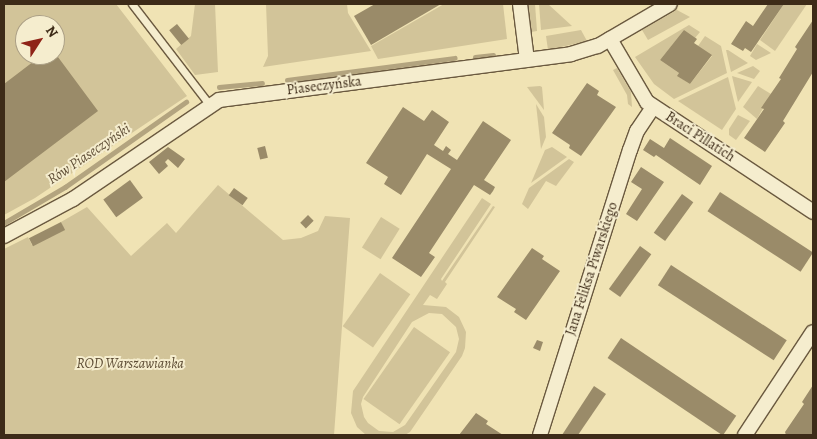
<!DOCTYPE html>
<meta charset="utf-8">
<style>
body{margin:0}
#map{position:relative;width:817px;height:439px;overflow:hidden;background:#f0e3b4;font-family:Alegreya,serif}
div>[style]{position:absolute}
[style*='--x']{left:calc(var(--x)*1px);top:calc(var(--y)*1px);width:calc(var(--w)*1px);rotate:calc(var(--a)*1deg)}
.green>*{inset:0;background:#d2c499;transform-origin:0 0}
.stream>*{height:4.5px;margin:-2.25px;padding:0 2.25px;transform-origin:2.25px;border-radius:2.25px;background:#b3a47f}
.building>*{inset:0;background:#9a8b69;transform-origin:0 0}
.roads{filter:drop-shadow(1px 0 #6a593f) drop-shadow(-1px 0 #6a593f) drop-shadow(0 1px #6a593f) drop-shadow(0 -1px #6a593f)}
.lane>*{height:7px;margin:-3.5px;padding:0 3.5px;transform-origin:3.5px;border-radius:3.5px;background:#f5edce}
.street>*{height:14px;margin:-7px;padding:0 7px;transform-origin:7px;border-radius:7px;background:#f5edce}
span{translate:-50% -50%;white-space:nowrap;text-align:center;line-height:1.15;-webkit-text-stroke:4px #f5edce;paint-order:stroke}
.street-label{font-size:14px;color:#3d2b18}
.park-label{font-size:14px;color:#5b4a32;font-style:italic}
.water-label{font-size:15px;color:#604f37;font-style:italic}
.frame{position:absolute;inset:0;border:5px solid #3d2b18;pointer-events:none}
.north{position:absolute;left:15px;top:15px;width:50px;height:50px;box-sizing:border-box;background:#f5edce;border:1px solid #ab9f85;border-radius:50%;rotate:55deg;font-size:14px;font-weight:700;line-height:20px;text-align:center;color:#3d2b18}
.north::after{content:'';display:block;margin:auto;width:18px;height:22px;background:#8f2418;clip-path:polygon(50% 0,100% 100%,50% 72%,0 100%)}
</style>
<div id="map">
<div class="green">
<div style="clip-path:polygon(evenodd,4px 4px,116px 4px,187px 96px,35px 198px,4px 215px,4px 4px,25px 25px,55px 25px,55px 55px,25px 55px,25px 25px)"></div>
<div style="clip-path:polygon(195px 4px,215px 4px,218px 72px,195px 75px,176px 49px,191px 36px)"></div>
<div style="clip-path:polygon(266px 4px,347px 4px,348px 13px,371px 51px,263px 67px,268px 56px)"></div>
<div style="clip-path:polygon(444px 4px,503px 4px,507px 39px,378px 59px,371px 46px)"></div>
<div style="clip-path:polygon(527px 4px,535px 4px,537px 31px,531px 32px)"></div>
<div style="clip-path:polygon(539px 4px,548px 4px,572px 26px,541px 30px)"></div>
<div style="clip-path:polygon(784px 4px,807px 4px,775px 51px,760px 40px)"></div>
<div style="clip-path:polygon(677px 10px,690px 17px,648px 40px,642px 30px)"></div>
<div style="clip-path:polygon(689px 25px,700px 32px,695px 38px,684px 31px,660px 60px,679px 73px,678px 76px,690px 84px,712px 56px,698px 46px,705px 36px,721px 46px,727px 73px,674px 99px,654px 84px,635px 57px)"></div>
<div style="clip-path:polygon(581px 30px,587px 41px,548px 50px,546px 36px)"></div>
<div style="clip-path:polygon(757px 44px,771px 53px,756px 60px,750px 56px)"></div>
<div style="clip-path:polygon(726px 50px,728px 50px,748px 63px,731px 72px)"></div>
<div style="clip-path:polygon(753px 66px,760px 71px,754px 79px,737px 73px)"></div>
<div style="clip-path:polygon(617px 68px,631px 92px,632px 107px,628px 104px,627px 95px,613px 70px)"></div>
<div style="clip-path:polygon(732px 76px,752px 82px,738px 102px)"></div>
<div style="clip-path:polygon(728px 77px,736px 109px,722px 130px,678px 101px)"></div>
<div style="clip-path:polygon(540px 86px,542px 87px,544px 110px,527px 87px)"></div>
<div style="clip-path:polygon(758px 86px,771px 94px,757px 119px,743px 107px)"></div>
<div style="clip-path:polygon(536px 104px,544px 117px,546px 137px,541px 149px)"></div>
<div style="clip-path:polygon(738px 115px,750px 121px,736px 140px,729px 135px,729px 129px)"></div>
<div style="clip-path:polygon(552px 147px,567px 157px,531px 183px,545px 150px)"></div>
<div style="clip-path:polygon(569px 159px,574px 162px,556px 186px,546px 181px,528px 209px,522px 204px,529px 188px)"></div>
<div style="clip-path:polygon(218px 185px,283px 240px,301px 238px,318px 231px,325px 216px,350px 218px,334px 435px,4px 435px,4px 249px,28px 237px,32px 245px,64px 230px,61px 222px,87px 207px,131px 256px,167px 223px,176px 233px)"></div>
<div style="clip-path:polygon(evenodd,482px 198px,491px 204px,441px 279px,442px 281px,493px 206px,495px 207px,445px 282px,447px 284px,437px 299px,430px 295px,423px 305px,446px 307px,459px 317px,466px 332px,465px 348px,462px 356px,410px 432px,405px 435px,366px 435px,357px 427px,351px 413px,353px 391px,482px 198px,429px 313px,442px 314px,456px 327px,459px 339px,456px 352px,405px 425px,393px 432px,379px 431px,368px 423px,364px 417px,361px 404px,363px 397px,412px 322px,429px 313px)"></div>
<div style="left:381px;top:217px;width:22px;height:36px;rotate:32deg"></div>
<div style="left:380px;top:273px;width:37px;height:65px;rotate:35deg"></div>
<div style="left:414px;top:327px;width:44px;height:88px;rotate:35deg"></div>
</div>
<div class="stream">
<div style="--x:475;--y:57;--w:18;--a:-6"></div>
<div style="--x:287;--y:80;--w:169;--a:-7.5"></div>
<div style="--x:219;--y:87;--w:43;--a:-5.3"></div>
<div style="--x:4;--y:223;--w:71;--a:-30.5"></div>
<div style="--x:65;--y:187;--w:148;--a:-35.1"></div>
</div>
<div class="building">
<div style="clip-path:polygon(375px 4px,441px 4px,371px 45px,354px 16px)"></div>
<div style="clip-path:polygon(768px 4px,784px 4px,751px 52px,745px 48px,743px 51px,731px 44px,746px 21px,753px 26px)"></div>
<div style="clip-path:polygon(813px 20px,813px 72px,783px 121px,785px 123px,765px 152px,744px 138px,764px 109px,761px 108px,781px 79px,779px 78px,797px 49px,795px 47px)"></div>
<div style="left:177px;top:24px;width:19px;height:10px;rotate:51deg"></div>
<div style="clip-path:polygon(684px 30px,697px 39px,694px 43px,712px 55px,690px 84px,677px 76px,679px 73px,660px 60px)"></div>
<div style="clip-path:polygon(55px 53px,98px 111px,4px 182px,4px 84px,42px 55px,55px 55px)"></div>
<div style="clip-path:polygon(587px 83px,599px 91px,597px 95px,616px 107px,581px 156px,569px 148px,570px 145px,552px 133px)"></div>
<div style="clip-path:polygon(403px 107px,424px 121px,432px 110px,449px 122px,434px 145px,443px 151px,446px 146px,451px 150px,448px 154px,457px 160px,483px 121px,511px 140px,484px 180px,495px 187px,493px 191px,490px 195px,474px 185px,429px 253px,435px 257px,421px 277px,392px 258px,451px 169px,427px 154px,401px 195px,384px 184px,388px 177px,366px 163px)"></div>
<div style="clip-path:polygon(670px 138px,712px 166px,700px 185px,656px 155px,654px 157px,643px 150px,650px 139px,664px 148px)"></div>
<div style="left:265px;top:146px;width:12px;height:8px;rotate:76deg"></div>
<div style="clip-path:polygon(168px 147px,185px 159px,178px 168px,168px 159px,165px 162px,168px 166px,159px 174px,149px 162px)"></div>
<div style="clip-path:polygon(641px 167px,664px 182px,637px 221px,626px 214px,642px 189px,631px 182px)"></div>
<div style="left:130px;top:180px;width:22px;height:33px;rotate:54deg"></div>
<div style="left:234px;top:188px;width:17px;height:9px;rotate:36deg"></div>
<div style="left:720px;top:192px;width:111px;height:23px;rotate:33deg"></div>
<div style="left:682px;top:194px;width:14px;height:48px;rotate:36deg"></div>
<div style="left:308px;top:215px;width:8px;height:11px;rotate:45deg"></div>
<div style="left:61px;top:222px;width:9px;height:36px;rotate:63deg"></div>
<div style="left:640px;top:246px;width:14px;height:53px;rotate:36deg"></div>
<div style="clip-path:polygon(532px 248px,544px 256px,542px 259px,560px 271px,526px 320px,514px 312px,516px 309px,497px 297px)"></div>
<div style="left:671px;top:265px;width:138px;height:24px;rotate:33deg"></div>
<div style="left:621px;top:338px;width:139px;height:24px;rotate:34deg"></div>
<div style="clip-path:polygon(537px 340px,543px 342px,540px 351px,533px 348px)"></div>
<div style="clip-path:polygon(813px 385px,813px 434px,786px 435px,785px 432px,804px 404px,802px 402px)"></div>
<div style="clip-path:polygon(594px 386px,606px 394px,578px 435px,562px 435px)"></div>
<div style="clip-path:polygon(476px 413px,488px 421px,486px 424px,503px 435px,459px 435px)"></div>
</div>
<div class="roads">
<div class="lane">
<div style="--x:132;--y:4;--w:126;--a:52.4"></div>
</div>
<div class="street">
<div style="--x:520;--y:4;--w:56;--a:82.9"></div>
<div style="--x:610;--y:39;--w:73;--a:59.6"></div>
<div style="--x:647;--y:102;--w:199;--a:33.5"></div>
<div style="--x:4;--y:236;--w:78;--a:-28.2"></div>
<div style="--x:73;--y:199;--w:176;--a:-34.1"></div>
<div style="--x:219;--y:100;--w:355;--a:-7.4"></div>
<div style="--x:571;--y:54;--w:28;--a:-17"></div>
<div style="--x:598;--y:46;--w:83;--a:-30.3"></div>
<div style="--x:540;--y:435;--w:299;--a:-72.5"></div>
<div style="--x:630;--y:150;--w:20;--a:-70"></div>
<div style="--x:637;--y:131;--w:29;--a:-56"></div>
<div style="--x:745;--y:435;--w:123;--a:-56.6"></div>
</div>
</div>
<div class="street-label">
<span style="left:324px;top:86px;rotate:-7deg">Piaseczyńska</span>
<span style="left:700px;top:137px;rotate:33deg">Braci Pillatich</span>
<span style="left:592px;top:269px;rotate:-72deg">Jana Feliksa Piwarskiego</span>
</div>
<div class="park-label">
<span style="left:130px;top:364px">ROD Warszawianka</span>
</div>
<div class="water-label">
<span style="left:89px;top:154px;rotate:-34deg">Rów Piaseczyński</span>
</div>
<div class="frame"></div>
<div class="north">N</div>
</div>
